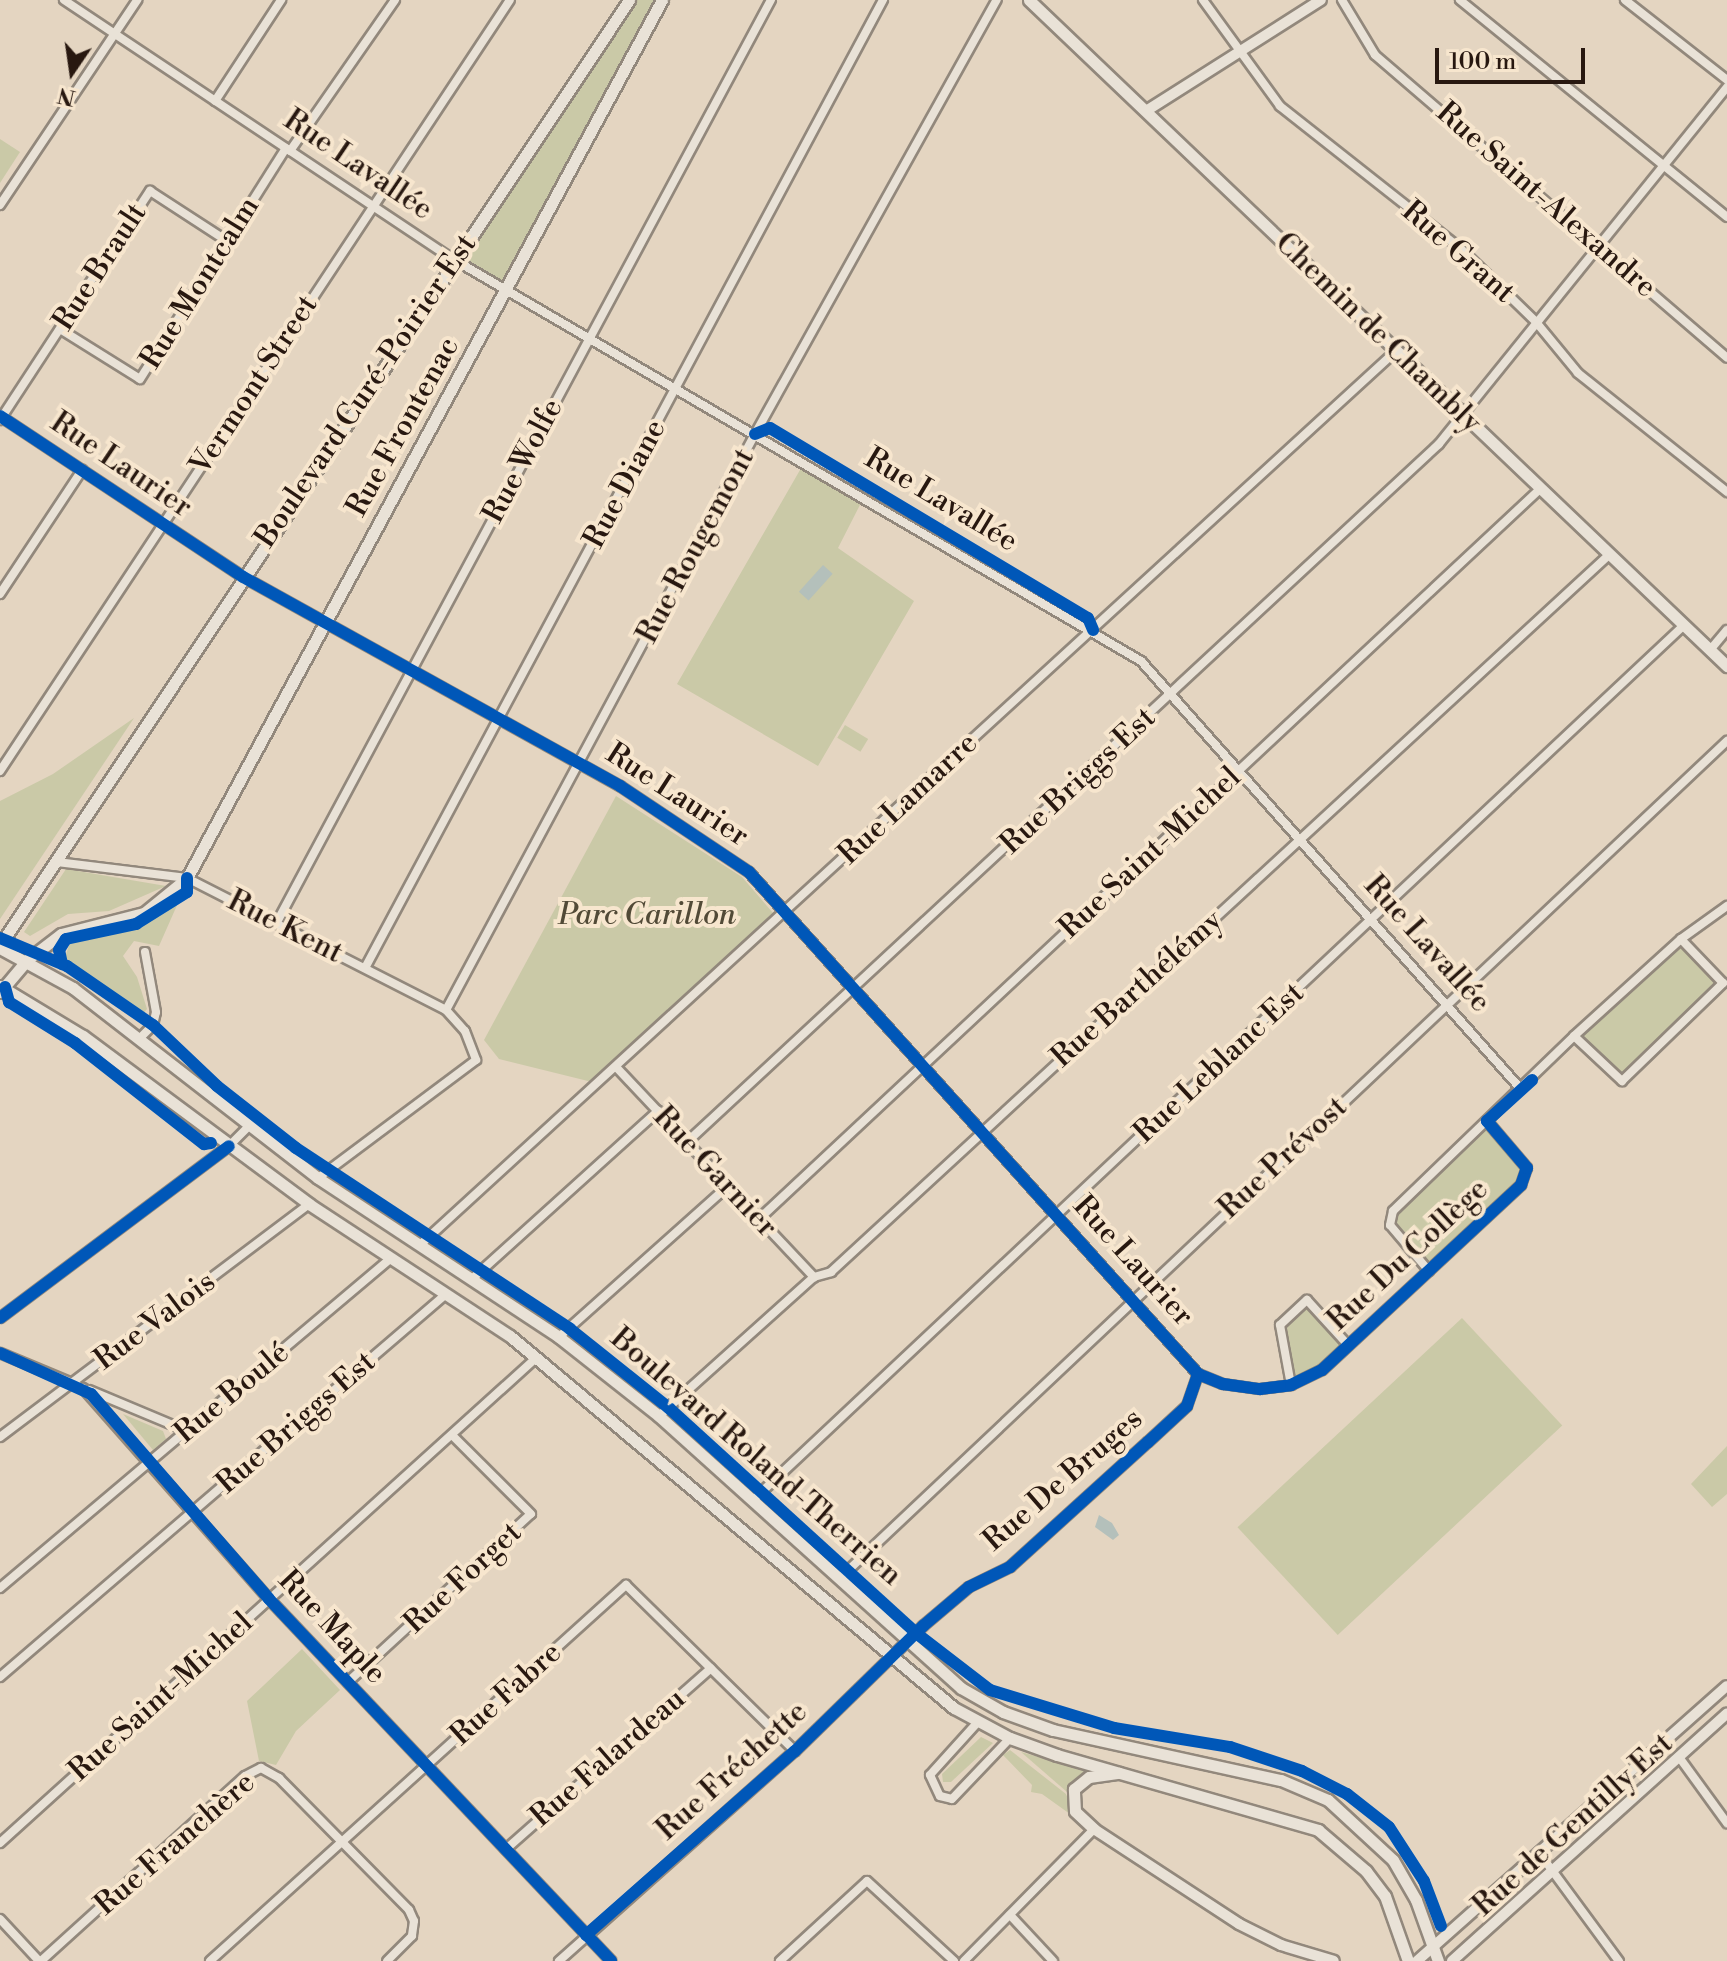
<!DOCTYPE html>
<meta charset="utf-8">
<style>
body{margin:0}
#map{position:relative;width:1727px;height:1961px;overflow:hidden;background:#e4d5c1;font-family:"Libre Bodoni",serif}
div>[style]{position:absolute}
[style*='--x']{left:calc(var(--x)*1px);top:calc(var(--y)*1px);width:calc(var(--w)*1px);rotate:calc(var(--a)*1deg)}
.green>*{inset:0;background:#cac9a7;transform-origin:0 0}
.water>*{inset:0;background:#b4c0bb;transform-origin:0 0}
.roads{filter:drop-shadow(2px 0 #92887c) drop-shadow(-2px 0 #92887c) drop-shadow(0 2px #92887c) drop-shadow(0 -2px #92887c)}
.minor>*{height:8px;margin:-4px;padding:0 4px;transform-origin:4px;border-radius:4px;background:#e9e2d7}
.tertiary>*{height:10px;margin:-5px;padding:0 5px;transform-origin:5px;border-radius:5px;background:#e9e2d7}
.secondary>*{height:11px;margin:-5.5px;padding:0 5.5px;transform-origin:5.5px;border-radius:5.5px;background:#e9e2d7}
.cycleway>*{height:12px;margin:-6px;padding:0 6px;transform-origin:6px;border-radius:6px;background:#0057b8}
span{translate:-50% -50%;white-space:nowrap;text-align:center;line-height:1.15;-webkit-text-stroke:8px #f7e6ce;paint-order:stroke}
.street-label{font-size:30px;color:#281810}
.park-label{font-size:30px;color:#524a37;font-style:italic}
.north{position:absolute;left:32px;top:32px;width:80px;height:80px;-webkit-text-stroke:6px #f7e6ce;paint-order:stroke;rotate:193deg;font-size:22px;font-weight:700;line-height:32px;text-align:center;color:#281810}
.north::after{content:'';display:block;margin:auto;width:28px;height:36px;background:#281810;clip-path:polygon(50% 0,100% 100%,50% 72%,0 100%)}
.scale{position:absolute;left:1435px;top:48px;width:150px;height:36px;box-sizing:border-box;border:4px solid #281810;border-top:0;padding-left:10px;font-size:24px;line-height:28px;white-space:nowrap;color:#281810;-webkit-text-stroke:6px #f7e6ce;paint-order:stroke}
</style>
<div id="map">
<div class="green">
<div style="clip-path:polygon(629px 0,662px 0,508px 291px,453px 259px)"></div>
<div style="clip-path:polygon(0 139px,20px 152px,0 183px)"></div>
<div style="clip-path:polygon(804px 463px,864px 497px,838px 548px,914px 601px,818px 766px,677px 684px)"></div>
<div style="clip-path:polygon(134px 718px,0 919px,0 801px,53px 774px)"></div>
<div style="left:845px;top:725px;width:27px;height:15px;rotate:31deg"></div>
<div style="clip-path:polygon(616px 796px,742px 877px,773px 913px,592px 1082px,499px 1059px,484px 1040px)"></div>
<div style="clip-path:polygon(66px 869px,166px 886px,109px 911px,68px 914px,30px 936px,24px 932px)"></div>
<div style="clip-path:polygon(178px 903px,159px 946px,134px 941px,123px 956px,137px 977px,147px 1009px,142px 1015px,64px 960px,71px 940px,130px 928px)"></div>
<div style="left:1681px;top:939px;width:61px;height:144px;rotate:46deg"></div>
<div style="clip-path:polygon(1487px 1121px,1527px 1168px,1526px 1177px,1429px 1271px,1390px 1225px,1393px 1211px)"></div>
<div style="clip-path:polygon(1307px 1300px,1348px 1345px,1322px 1370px,1291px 1385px,1280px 1325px)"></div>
<div style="left:1462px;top:1318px;width:147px;height:307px;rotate:47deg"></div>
<div style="clip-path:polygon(123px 1414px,163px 1431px,166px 1439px,153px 1450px)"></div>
<div style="clip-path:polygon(1727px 1446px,1727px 1494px,1712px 1507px,1691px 1484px)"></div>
<div style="clip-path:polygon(302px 1649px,340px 1690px,296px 1731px,276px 1765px,259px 1761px,247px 1701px)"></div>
<div style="clip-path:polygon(981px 1737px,993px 1743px,951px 1782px,943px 1782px,942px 1774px)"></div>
<div style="clip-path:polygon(1010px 1750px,1066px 1794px,1077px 1819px,1042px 1794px,1031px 1792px,1032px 1785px,1003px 1755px)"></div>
<div style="clip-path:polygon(1021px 1752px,1082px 1769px,1087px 1771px,1067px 1792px)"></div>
</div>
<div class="water">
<div style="left:823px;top:565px;width:13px;height:36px;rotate:42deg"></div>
<div style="clip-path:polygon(1099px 1515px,1112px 1523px,1119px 1535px,1113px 1540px,1095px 1527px)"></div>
</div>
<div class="roads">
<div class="minor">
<div style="--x:64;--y:0;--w:467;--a:33.7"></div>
<div style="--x:453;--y:259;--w:797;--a:30.3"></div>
<div style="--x:1141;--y:661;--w:571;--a:48.41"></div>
<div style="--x:1203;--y:0;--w:131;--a:54"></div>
<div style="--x:1280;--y:106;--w:231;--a:38.3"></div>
<div style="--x:1461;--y:249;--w:105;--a:44.2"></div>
<div style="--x:1536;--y:322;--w:66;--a:50.5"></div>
<div style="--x:1578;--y:373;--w:191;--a:38.6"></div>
<div style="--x:1342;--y:0;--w:64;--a:59"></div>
<div style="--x:1375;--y:55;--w:464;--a:40.7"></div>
<div style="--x:1460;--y:0;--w:344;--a:39.1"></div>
<div style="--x:1625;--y:0;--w:130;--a:38.1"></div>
<div style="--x:215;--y:101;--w:121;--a:-56.8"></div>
<div style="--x:290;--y:151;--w:184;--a:-55.2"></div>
<div style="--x:0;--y:205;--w:247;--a:-56.2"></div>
<div style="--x:60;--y:329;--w:94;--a:32"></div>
<div style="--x:140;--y:379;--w:273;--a:-57.7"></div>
<div style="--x:0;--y:416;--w:291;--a:33.5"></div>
<div style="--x:243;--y:577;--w:431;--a:29"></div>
<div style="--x:620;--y:786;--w:155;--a:33.7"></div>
<div style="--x:749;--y:872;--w:674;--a:48.19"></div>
<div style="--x:1198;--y:1374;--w:27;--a:22"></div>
<div style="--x:1223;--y:1384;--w:37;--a:8"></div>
<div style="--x:1260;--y:1389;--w:31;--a:-7"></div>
<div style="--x:1291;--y:1385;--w:34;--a:-26"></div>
<div style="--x:1322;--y:1370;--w:272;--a:-42.9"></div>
<div style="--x:1521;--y:1185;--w:18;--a:-71"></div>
<div style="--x:1527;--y:1168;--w:62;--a:-130.4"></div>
<div style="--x:0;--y:420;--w:274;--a:-56.8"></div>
<div style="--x:150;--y:191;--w:92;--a:33"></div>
<div style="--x:0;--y:594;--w:149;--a:-56.5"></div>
<div style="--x:1710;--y:650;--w:26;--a:-50"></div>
<div style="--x:0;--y:771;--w:924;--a:-56.52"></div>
<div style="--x:57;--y:862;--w:131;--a:7"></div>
<div style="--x:187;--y:878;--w:291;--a:27"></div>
<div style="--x:446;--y:1010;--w:28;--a:48"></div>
<div style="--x:465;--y:1031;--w:31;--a:69"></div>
<div style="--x:476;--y:1060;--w:197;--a:143.2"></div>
<div style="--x:277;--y:922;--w:1046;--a:-61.82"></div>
<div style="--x:365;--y:968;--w:1098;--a:-61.85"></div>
<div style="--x:446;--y:1010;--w:654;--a:-61.79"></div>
<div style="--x:755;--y:434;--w:497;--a:-60.9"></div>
<div style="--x:1574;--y:1036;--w:66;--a:43.2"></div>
<div style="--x:1622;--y:1081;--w:141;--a:-44.1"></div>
<div style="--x:1723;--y:983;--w:61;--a:-133.7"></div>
<div style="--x:141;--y:1037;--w:17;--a:-45"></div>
<div style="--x:153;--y:1025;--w:13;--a:-77"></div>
<div style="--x:156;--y:1012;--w:61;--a:-100.4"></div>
<div style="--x:616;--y:1067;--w:289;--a:46.7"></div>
<div style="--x:687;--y:1142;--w:1026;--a:-42.87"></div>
<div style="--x:1439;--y:444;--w:459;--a:-51.1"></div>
<div style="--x:759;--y:1219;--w:1070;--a:-43.07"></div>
<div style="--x:420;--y:1245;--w:1322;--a:-42.49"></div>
<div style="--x:1429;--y:1271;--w:60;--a:-130.3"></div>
<div style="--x:1390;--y:1225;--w:14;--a:-78"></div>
<div style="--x:1393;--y:1211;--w:252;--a:-44"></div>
<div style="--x:1574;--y:1036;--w:144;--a:-42.2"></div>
<div style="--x:1681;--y:939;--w:57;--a:-35.7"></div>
<div style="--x:472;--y:1279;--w:251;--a:-42.1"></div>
<div style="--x:0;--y:1318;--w:286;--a:-36.9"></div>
<div style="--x:229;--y:1146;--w:30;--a:-45"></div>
<div style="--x:559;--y:1337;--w:227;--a:-41.8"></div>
<div style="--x:0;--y:1353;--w:83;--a:22.6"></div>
<div style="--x:1291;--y:1385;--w:61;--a:-100.4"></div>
<div style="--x:1280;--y:1325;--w:37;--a:-43"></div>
<div style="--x:1307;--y:1300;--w:61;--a:47.7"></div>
<div style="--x:83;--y:1388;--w:281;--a:48.6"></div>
<div style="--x:269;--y:1599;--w:498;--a:46.6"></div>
<div style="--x:89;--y:1390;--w:106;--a:22.7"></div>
<div style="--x:659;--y:1416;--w:208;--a:-41.9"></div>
<div style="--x:814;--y:1277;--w:18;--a:-16"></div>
<div style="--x:831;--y:1272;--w:1059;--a:-42.67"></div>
<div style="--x:0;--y:1437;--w:387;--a:-37"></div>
<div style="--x:753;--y:1500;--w:1278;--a:-43.22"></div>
<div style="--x:840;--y:1578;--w:1220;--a:-43.34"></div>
<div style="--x:0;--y:1588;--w:510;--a:-40.15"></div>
<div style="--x:0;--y:1677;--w:588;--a:-40.65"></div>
<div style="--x:348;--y:1682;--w:248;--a:-42.6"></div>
<div style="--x:531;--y:1514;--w:110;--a:-135"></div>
<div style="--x:977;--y:1723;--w:70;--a:132.1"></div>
<div style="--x:930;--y:1775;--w:23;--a:65"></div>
<div style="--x:940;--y:1796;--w:12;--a:14"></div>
<div style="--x:952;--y:1799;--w:84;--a:-46.4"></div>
<div style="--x:1679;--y:1757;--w:82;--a:54"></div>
<div style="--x:0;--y:1843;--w:723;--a:-42.14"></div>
<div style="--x:506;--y:1849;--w:273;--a:-41.4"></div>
<div style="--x:1540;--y:1854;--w:133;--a:53.6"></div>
<div style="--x:1010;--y:1915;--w:63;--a:46.9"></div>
<div style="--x:0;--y:1919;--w:57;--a:47.1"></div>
<div style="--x:41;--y:1961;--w:275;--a:-42.2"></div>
<div style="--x:245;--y:1776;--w:18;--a:-27"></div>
<div style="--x:261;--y:1768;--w:21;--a:29"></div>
<div style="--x:279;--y:1778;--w:185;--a:45.4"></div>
<div style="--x:409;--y:1910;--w:12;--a:66"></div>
<div style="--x:414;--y:1921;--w:15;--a:98"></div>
<div style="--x:412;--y:1936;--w:35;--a:135"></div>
<div style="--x:210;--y:1961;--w:561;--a:-42.11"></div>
<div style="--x:626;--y:1585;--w:237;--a:44.5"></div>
<div style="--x:559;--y:1961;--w:316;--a:-41.7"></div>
<div style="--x:795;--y:1751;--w:179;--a:-44.3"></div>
<div style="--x:923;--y:1626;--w:60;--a:-40.3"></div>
<div style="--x:969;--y:1587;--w:46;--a:-26"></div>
<div style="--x:1010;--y:1567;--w:186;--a:-42.2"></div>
<div style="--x:1148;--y:1442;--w:53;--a:-42.7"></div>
<div style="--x:1187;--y:1406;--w:34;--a:-71"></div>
<div style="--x:780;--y:1961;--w:118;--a:-42.6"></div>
<div style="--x:867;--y:1881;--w:118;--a:42.6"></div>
<div style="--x:964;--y:1961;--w:185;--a:-45.4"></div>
</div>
<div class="tertiary">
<div style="--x:1146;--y:111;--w:207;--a:-32.4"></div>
<div style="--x:1094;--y:1829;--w:173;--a:33.2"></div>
<div style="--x:1239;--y:1924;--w:47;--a:26.6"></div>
<div style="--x:1281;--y:1945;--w:55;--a:16.8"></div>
<div style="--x:1417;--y:1961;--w:414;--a:-41.6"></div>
<div style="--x:1452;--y:1961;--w:370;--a:-42"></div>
</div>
<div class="secondary">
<div style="--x:1029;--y:0;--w:965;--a:43.66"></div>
<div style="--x:0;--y:945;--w:1135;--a:-56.35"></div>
<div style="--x:0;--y:948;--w:83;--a:28.7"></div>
<div style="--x:73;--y:988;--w:310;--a:37.8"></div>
<div style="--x:318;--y:1178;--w:289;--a:33.4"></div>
<div style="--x:559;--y:1337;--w:127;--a:38.3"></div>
<div style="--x:659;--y:1416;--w:406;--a:42"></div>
<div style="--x:961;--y:1688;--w:48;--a:29.7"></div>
<div style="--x:1003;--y:1712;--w:53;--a:19.8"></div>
<div style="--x:1053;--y:1730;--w:233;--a:12.4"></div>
<div style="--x:1281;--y:1780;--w:51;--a:23.1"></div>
<div style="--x:1328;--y:1800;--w:88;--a:42.7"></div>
<div style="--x:1393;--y:1860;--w:46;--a:60.1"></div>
<div style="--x:1416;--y:1900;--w:65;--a:70.2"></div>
<div style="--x:0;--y:986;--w:97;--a:31.1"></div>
<div style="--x:83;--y:1036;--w:282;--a:36.6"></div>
<div style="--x:309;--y:1204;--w:240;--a:33.3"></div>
<div style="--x:510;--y:1336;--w:579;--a:39.96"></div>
<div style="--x:954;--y:1708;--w:64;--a:28.2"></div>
<div style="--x:1010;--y:1738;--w:50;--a:19.9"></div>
<div style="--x:1057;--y:1755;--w:272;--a:16"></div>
<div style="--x:1318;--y:1830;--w:63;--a:40.5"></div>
<div style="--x:1366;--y:1871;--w:31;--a:53"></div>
<div style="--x:1385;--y:1896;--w:69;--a:70.5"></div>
<div style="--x:0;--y:992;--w:42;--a:-49.8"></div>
<div style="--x:27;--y:960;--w:43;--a:-37.4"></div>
<div style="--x:61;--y:934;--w:86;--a:-14.2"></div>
<div style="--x:144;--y:913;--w:55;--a:-39.1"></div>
<div style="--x:187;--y:878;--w:998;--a:-61.59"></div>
<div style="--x:1094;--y:1829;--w:26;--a:-137"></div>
<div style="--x:1075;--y:1811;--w:22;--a:-93"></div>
<div style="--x:1074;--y:1789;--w:19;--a:-39"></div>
<div style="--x:1089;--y:1777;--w:30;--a:-8"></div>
</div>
</div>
<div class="cycleway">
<div style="--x:0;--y:416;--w:291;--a:33.5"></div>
<div style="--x:243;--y:577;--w:431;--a:29"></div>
<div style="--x:620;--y:786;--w:155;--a:33.7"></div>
<div style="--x:749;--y:872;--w:674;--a:48.19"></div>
<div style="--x:1198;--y:1374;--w:27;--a:22"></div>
<div style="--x:1223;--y:1384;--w:37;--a:8"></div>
<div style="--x:1260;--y:1389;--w:31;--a:-7"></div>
<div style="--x:1291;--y:1385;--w:34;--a:-26"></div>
<div style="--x:1322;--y:1370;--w:272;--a:-42.9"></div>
<div style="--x:1521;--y:1185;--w:18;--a:-71"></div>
<div style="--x:1527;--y:1168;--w:62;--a:-130.4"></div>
<div style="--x:1487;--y:1121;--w:61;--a:-42.3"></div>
<div style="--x:755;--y:434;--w:16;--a:-22"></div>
<div style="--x:770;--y:428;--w:370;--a:30.9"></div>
<div style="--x:1088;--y:618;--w:13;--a:67"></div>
<div style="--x:0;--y:938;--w:73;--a:22.7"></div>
<div style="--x:67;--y:966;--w:104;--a:34.5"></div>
<div style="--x:153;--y:1025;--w:88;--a:43.6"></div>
<div style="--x:217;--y:1086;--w:100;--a:38.1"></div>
<div style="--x:296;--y:1148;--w:328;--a:33.4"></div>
<div style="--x:570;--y:1329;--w:127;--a:38.6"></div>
<div style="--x:669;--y:1408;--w:334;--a:42.3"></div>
<div style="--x:916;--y:1633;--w:93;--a:37.6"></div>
<div style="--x:990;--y:1690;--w:130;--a:17"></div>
<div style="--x:1114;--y:1728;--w:118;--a:9.3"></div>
<div style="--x:1230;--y:1747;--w:76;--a:18.4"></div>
<div style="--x:1302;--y:1771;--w:51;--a:27.1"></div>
<div style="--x:1347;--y:1794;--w:53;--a:38.2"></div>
<div style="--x:1389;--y:1827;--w:64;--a:57.1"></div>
<div style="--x:1424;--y:1881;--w:48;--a:69.3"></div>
<div style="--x:62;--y:964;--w:14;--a:-102"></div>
<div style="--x:59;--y:950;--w:13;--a:-58"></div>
<div style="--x:66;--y:939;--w:72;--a:-12.1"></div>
<div style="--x:136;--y:924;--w:60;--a:-32.1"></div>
<div style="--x:187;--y:892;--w:14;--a:-90"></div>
<div style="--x:5;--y:987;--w:16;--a:75"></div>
<div style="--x:9;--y:1002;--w:78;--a:31.8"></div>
<div style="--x:75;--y:1043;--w:164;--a:38.1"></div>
<div style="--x:204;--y:1144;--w:7;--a:-8"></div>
<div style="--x:0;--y:1318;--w:286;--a:-36.9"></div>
<div style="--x:0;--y:1353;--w:100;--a:24.3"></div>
<div style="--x:91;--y:1394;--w:271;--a:49"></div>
<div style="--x:269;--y:1599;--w:498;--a:46.6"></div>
<div style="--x:586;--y:1935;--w:278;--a:-41.4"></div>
<div style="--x:795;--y:1751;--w:179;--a:-44.3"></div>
<div style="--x:923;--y:1626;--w:60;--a:-40.3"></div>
<div style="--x:969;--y:1587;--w:46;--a:-26"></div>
<div style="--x:1010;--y:1567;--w:186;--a:-42.2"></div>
<div style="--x:1148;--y:1442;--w:53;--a:-42.7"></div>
<div style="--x:1187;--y:1406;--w:34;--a:-71"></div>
</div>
<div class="street-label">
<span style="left:358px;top:165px;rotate:34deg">Rue Lavallée</span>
<span style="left:1546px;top:200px;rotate:41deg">Rue Saint-Alexandre</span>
<span style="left:1458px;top:252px;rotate:41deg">Rue Grant</span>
<span style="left:100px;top:267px;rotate:-57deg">Rue Brault</span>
<span style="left:200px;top:283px;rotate:-58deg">Rue Montcalm</span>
<span style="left:1378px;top:333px;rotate:44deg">Chemin de Chambly</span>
<span style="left:254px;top:385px;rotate:-57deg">Vermont Street</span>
<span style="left:366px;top:391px;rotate:-56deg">Boulevard Curé-Poirier Est</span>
<span style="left:403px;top:427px;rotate:-61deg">Rue Frontenac</span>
<span style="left:523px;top:461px;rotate:-62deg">Rue Wolfe</span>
<span style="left:121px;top:465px;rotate:34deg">Rue Laurier</span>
<span style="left:625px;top:484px;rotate:-62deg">Rue Diane</span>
<span style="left:941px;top:500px;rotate:31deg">Rue Lavallée</span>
<span style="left:696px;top:546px;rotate:-62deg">Rue Rougemont</span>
<span style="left:1078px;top:781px;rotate:-43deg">Rue Briggs Est</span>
<span style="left:677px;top:795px;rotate:33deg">Rue Laurier</span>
<span style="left:908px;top:799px;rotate:-43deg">Rue Lamarre</span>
<span style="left:1150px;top:853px;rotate:-43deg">Rue Saint-Michel</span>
<span style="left:285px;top:927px;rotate:27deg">Rue Kent</span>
<span style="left:1427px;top:944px;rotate:48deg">Rue Lavallée</span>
<span style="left:1137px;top:989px;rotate:-42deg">Rue Barthélémy</span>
<span style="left:1219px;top:1063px;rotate:-43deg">Rue Leblanc Est</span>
<span style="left:1283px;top:1158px;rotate:-43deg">Rue Prévost</span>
<span style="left:715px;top:1172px;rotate:47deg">Rue Garnier</span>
<span style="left:1408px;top:1255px;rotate:-43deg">Rue Du Collège</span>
<span style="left:1133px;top:1261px;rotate:48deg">Rue Laurier</span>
<span style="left:155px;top:1321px;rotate:-37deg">Rue Valois</span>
<span style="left:232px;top:1393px;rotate:-40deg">Rue Boulé</span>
<span style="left:296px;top:1423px;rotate:-41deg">Rue Briggs Est</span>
<span style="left:756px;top:1457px;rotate:41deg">Boulevard Roland-Therrien</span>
<span style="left:1063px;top:1480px;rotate:-41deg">Rue De Bruges</span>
<span style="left:463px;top:1578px;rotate:-43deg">Rue Forget</span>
<span style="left:332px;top:1627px;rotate:47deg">Rue Maple</span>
<span style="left:506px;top:1694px;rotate:-42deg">Rue Fabre</span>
<span style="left:161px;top:1697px;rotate:-42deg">Rue Saint-Michel</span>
<span style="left:608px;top:1758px;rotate:-41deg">Rue Falardeau</span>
<span style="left:732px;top:1771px;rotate:-42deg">Rue Fréchette</span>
<span style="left:1573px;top:1825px;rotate:-42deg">Rue de Gentilly Est</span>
<span style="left:175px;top:1844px;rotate:-41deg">Rue Franchère</span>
</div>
<div class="park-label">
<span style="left:647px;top:915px">Parc Carillon</span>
</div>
<div class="north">N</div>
<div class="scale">100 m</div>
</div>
